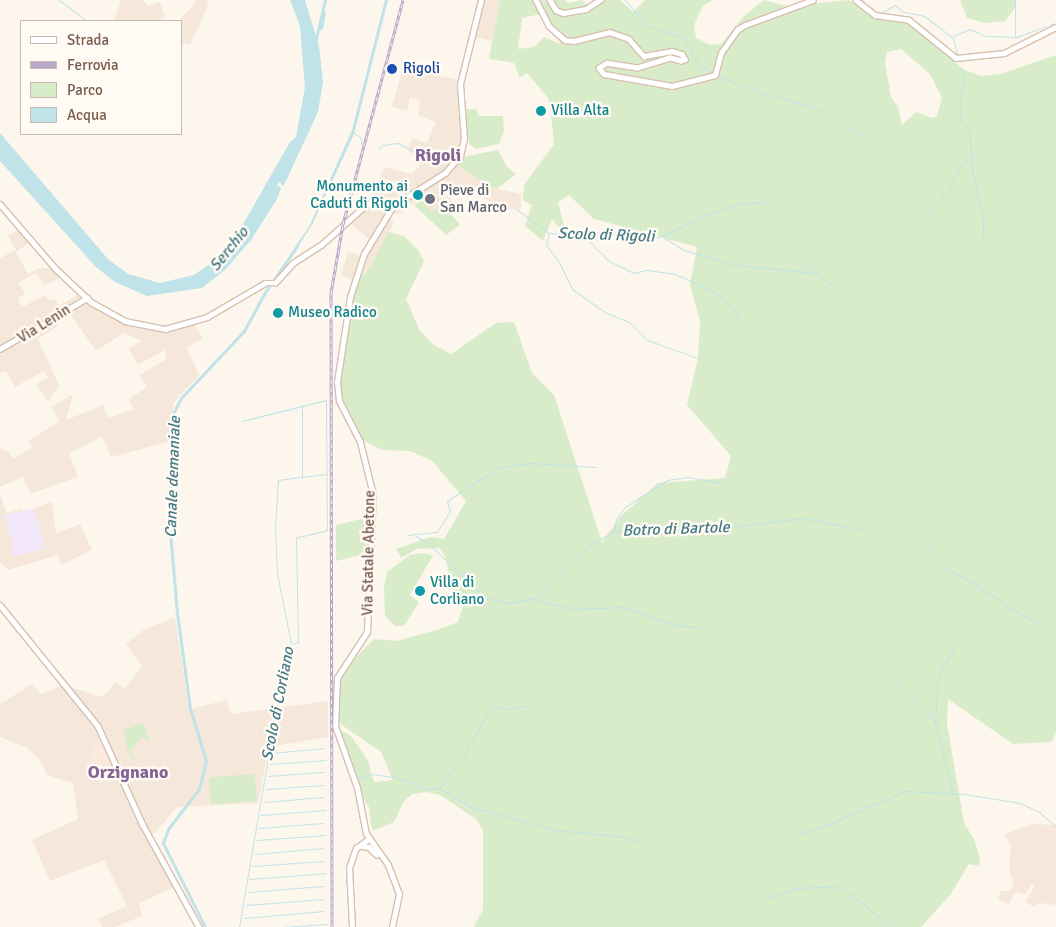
<!DOCTYPE html>
<style>
body{margin:0}
#map{position:relative;width:1056px;height:927px;overflow:hidden;background:#fdf6ec;font-family:Signika,sans-serif}
div>[style]{position:absolute}
[style*='--x']{left:calc(var(--x)*1px);top:calc(var(--y)*1px);width:calc(var(--w)*1px);rotate:calc(var(--a)*1deg)}
.residential>*{inset:0;background:#f5e8da}
.commercial>*{inset:0;background:#fde8e0}
.education>*{inset:0;background:#f3e8fa}
.green>*{inset:0;background:#d8ecc9;transform-origin:0 0}
.water>*{inset:0;background:#bfe3e8}
.stream>*{height:1px;margin:-0.5px;padding:0 0.5px;transform-origin:0.5px;border-radius:0.5px;background:#bfe3e8}
.canal>*{height:3px;margin:-1.5px;padding:0 1.5px;transform-origin:1.5px;border-radius:1.5px;background:#bfe3e8}
.roads{filter:drop-shadow(1px 0 #d6c0b0) drop-shadow(-1px 0 #d6c0b0) drop-shadow(0 1px #d6c0b0) drop-shadow(0 -1px #d6c0b0)}
.secondary>*{height:4.5px;margin:-2.25px;padding:0 2.25px;transform-origin:2.25px;border-radius:2.25px;background:#fff}
.rail>*{height:3px;margin-top:-1.5px;transform-origin:0;background:repeating-linear-gradient(90deg,#fffaf3 0 4px,#b9a8c9 0 8px);box-sizing:border-box;border-block:1px solid #b9a8c9}
.dots>*{width:14px;height:14px;translate:-50% -50%;box-sizing:border-box;border:2px solid #fffaf3;border-radius:50%}
span{translate:-50% -50%;white-space:nowrap;text-align:center;line-height:1.15;-webkit-text-stroke:5px #fffaf3;paint-order:stroke}
.transit-label{font-size:15px;color:#164399}
.left{translate:0 -50%;text-align:left}
.culture-label{font-size:15px;color:#0d838f}
.right{translate:-100% -50%;text-align:right}
.worship-label{font-size:15px;color:#5b616d}
.street-label{font-size:15px;color:#7a5c4d}
.water-label{font-size:16px;color:#437c86;font-style:italic}
.quarter-label{font-size:18px;color:#846695;font-weight:700}
.legend{position:absolute;left:20px;top:20px;width:162px;height:115px;box-sizing:border-box;background:#fffaf3;border:1px solid #cabbb1;margin:0;padding:6px 9px;list-style:none;font-size:15px;color:#7a5c4d}
.legend li{display:flex;align-items:center;gap:10px;height:25px}
.legend b{width:25px;border:1px solid #cabbb1}
</style>
<div id="map">
<div class="residential">
<div style="clip-path:polygon(121px 0,143px 0,148px 6px,160px 2px,165px 18px,153px 21px,114px 21px)"></div>
<div style="clip-path:polygon(197px 0,207px 0,208px 6px,190px 45px,185px 43px,181px 49px,179px 21px)"></div>
<div style="clip-path:polygon(480px 0,500px 0,492px 41px,469px 36px)"></div>
<div style="clip-path:polygon(403px 68px,458px 80px,463px 143px,454px 163px,491px 187px,521px 194px,521px 209px,497px 210px,474px 188px,467px 195px,459px 187px,448px 195px,458px 210px,451px 215px,443px 204px,432px 212px,421px 198px,397px 215px,392px 211px,388px 217px,394px 223px,371px 266px,358px 281px,341px 276px,348px 252px,360px 255px,369px 239px,349px 222px,371px 200px,384px 167px,411px 174px,419px 167px,422px 158px,407px 151px,412px 138px,427px 143px,436px 122px,418px 115px,420px 100px,410px 97px,407px 111px,392px 107px)"></div>
<div style="clip-path:polygon(19px 229px,30px 242px,16px 252px,28px 274px,39px 268px,52px 268px,62px 277px,44px 285px,36px 273px,18px 283px,25px 294px,18px 298px,22px 307px,46px 295px,49px 301px,55px 299px,59px 306px,80px 293px,112px 318px,134px 327px,163px 331px,195px 325px,203px 339px,187px 347px,199px 375px,174px 402px,168px 442px,111px 457px,102px 437px,69px 453px,78px 477px,30px 494px,23px 477px,0 487px,0 448px,9px 452px,13px 459px,32px 448px,28px 441px,59px 422px,52px 407px,73px 394px,66px 420px,103px 405px,108px 418px,134px 409px,128px 400px,147px 387px,140px 375px,166px 359px,165px 350px,138px 365px,129px 349px,142px 341px,124px 333px,96px 351px,68px 311px,54px 320px,58px 326px,38px 339px,59px 386px,48px 401px,36px 384px,48px 378px,44px 371px,15px 387px,6px 371px,0 373px,0 258px,16px 250px,8px 236px)"></div>
<div style="clip-path:polygon(0 493px,6px 513px,21px 509px,23px 512px,52px 502px,56px 533px,80px 524px,92px 550px,61px 565px,58px 555px,8px 570px,0 562px)"></div>
<div style="clip-path:polygon(175px 617px,189px 709px,227px 700px,231px 714px,328px 701px,328px 737px,269px 747px,258px 803px,177px 807px,156px 832px,146px 836px,175px 887px,139px 903px,142px 916px,115px 927px,102px 927px,98px 919px,127px 906px,104px 860px,50px 881px,32px 840px,78px 819px,73px 783px,47px 775px,40px 760px,27px 748px,0 737px,0 704px,32px 684px,41px 694px,63px 685px,103px 697px,116px 682px,125px 689px,142px 666px,126px 644px,142px 631px)"></div>
<div style="clip-path:polygon(1033px 824px,1056px 825px,1056px 905px,1039px 903px,1034px 907px,1025px 902px,1035px 886px,1032px 884px,1025px 895px,1016px 892px,1008px 904px,998px 898px,1001px 891px,1010px 891px,1014px 884px,1009px 869px,1011px 846px,1005px 834px)"></div>
</div>
<div class="commercial">
<div style="clip-path:polygon(103px 740px,113px 764px,88px 773px,85px 767px,95px 746px)"></div>
</div>
<div class="education">
<div style="clip-path:polygon(34px 509px,46px 548px,12px 557px,12px 543px,15px 542px,10px 537px,5px 515px)"></div>
</div>
<div class="green">
<div style="clip-path:polygon(evenodd,500px 0,564px 0,569px 3px,582px 0,586px 5px,598px 0,620px 0,633px 12px,645px 0,712px 0,703px 6px,694px 25px,696px 38px,711px 45px,721px 44px,744px 16px,764px 0,787px 6px,849px 0,877px 19px,904px 21px,965px 70px,981px 76px,1001px 74px,1056px 55px,1056px 732px,1051px 742px,1013px 744px,948px 699px,947px 724px,964px 823px,974px 839px,980px 858px,979px 866px,969px 864px,950px 895px,921px 927px,474px 927px,483px 909px,483px 830px,476px 819px,440px 795px,427px 792px,413px 794px,404px 801px,394px 822px,372px 831px,369px 807px,362px 797px,337px 729px,350px 735px,356px 743px,368px 761px,374px 782px,393px 780px,381px 752px,339px 723px,339px 684px,347px 667px,374px 639px,397px 641px,440px 629px,458px 622px,464px 603px,453px 592px,445px 556px,439px 548px,417px 549px,401px 558px,396px 549px,430px 537px,444px 539px,466px 501px,432px 461px,410px 451px,382px 450px,363px 440px,341px 402px,339px 382px,352px 300px,358px 281px,371px 266px,388px 232px,404px 236px,419px 251px,424px 261px,406px 299px,420px 331px,434px 345px,451px 354px,496px 323px,514px 322px,532px 373px,554px 395px,602px 542px,621px 516px,658px 483px,725px 478px,731px 456px,687px 405px,698px 358px,700px 321px,690px 285px,697px 247px,594px 219px,569px 195px,558px 202px,564px 226px,561px 230px,552px 219px,543px 241px,525px 226px,532px 205px,523px 200px,524px 185px,554px 144px,551px 114px,548px 98px,527px 73px,520px 78px,514px 63px,489px 59px,500px 0,545px 13px,555px 27px,560px 44px,544px 37px,534px 47px,518px 49px,522px 18px,545px 13px,500px 0,901px 49px,930px 74px,942px 98px,937px 116px,932px 118px,916px 112px,902px 125px,898px 107px,891px 97px,885px 63px,887px 52px,901px 49px)"></div>
<div style="clip-path:polygon(960px 0,1016px 0,1014px 9px,1005px 21px,986px 23px,967px 18px)"></div>
<div style="clip-path:polygon(465px 109px,476px 109px,479px 116px,503px 116px,504px 131px,499px 144px,476px 149px,469px 144px)"></div>
<div style="clip-path:polygon(498px 150px,507px 167px,516px 174px,498px 188px,491px 187px,457px 165px,463px 157px)"></div>
<div style="clip-path:polygon(422px 200px,432px 212px,443px 204px,460px 225px,446px 235px,414px 205px)"></div>
<div style="clip-path:polygon(369px 517px,368px 553px,336px 561px,336px 525px)"></div>
<div style="clip-path:polygon(420px 553px,433px 555px,410px 595px,419px 602px,404px 626px,395px 626px,385px 616px,384px 587px,387px 572px,410px 555px)"></div>
<div style="clip-path:polygon(143px 723px,150px 743px,142px 737px,130px 751px,136px 758px,133px 759px,127px 748px,124px 730px)"></div>
<div style="left:255px;top:774px;width:27px;height:46px;rotate:86deg"></div>
</div>
<div class="water">
<div style="clip-path:polygon(290px 0,305px 0,319px 46px,323px 82px,318px 112px,285px 183px,282px 186px,280px 181px,277px 185px,281px 188px,277px 199px,251px 240px,225px 270px,202px 288px,147px 296px,115px 282px,96px 267px,0 161px,0 133px,108px 259px,128px 274px,160px 283px,194px 275px,211px 263px,240px 230px,290px 142px,296px 137px,305px 87px,300px 26px)"></div>
<div style="clip-path:polygon(385px 0,388px 0,354px 134px,312px 225px,297px 248px,295px 247px,309px 227px,352px 130px)"></div>
</div>
<div class="stream">
<div style="--x:59;--y:0;--w:35;--a:37"></div>
<div style="--x:625;--y:0;--w:33;--a:49"></div>
<div style="--x:647;--y:25;--w:39;--a:19"></div>
<div style="--x:684;--y:38;--w:30;--a:60"></div>
<div style="--x:699;--y:64;--w:18;--a:34"></div>
<div style="--x:862;--y:0;--w:14;--a:45"></div>
<div style="--x:879;--y:14;--w:18;--a:-29"></div>
<div style="--x:895;--y:5;--w:11;--a:38"></div>
<div style="--x:904;--y:12;--w:20;--a:11"></div>
<div style="--x:924;--y:16;--w:35;--a:37"></div>
<div style="--x:1050;--y:25;--w:6;--a:-18"></div>
<div style="--x:953;--y:36;--w:18;--a:-22"></div>
<div style="--x:970;--y:29;--w:17;--a:24"></div>
<div style="--x:986;--y:36;--w:31;--a:2"></div>
<div style="--x:1017;--y:37;--w:31;--a:-21"></div>
<div style="--x:1015;--y:36;--w:36;--a:-90"></div>
<div style="--x:953;--y:37;--w:18;--a:77"></div>
<div style="--x:961;--y:70;--w:10;--a:73"></div>
<div style="--x:964;--y:80;--w:24;--a:102"></div>
<div style="--x:959;--y:103;--w:16;--a:83"></div>
<div style="--x:961;--y:119;--w:14;--a:54"></div>
<div style="--x:969;--y:130;--w:38;--a:85"></div>
<div style="--x:972;--y:168;--w:53;--a:78.1"></div>
<div style="--x:983;--y:220;--w:17;--a:90"></div>
<div style="--x:719;--y:76;--w:38;--a:23"></div>
<div style="--x:758;--y:92;--w:52;--a:14.6"></div>
<div style="--x:808;--y:105;--w:48;--a:27.1"></div>
<div style="--x:851;--y:127;--w:17;--a:40"></div>
<div style="--x:354;--y:133;--w:7;--a:34"></div>
<div style="--x:360;--y:137;--w:8;--a:76"></div>
<div style="--x:379;--y:149;--w:5;--a:-53"></div>
<div style="--x:382;--y:145;--w:16;--a:-7"></div>
<div style="--x:398;--y:143;--w:47;--a:28.2"></div>
<div style="--x:516;--y:209;--w:41;--a:36"></div>
<div style="--x:549;--y:233;--w:38;--a:6"></div>
<div style="--x:587;--y:237;--w:36;--a:-6"></div>
<div style="--x:623;--y:233;--w:34;--a:8"></div>
<div style="--x:657;--y:238;--w:60;--a:-24.4"></div>
<div style="--x:712;--y:213;--w:29;--a:-18"></div>
<div style="--x:740;--y:204;--w:25;--a:-5"></div>
<div style="--x:926;--y:216;--w:40;--a:-50"></div>
<div style="--x:952;--y:185;--w:19;--a:-69"></div>
<div style="--x:959;--y:167;--w:16;--a:-43"></div>
<div style="--x:549;--y:233;--w:12;--a:104"></div>
<div style="--x:546;--y:245;--w:21;--a:53"></div>
<div style="--x:559;--y:262;--w:30;--a:64"></div>
<div style="--x:572;--y:289;--w:42;--a:35.2"></div>
<div style="--x:606;--y:313;--w:25;--a:21"></div>
<div style="--x:629;--y:322;--w:25;--a:45"></div>
<div style="--x:647;--y:340;--w:63;--a:19.6"></div>
<div style="--x:585;--y:237;--w:34;--a:45"></div>
<div style="--x:609;--y:261;--w:28;--a:26"></div>
<div style="--x:634;--y:273;--w:12;--a:-14"></div>
<div style="--x:646;--y:270;--w:26;--a:7"></div>
<div style="--x:672;--y:273;--w:39;--a:23"></div>
<div style="--x:708;--y:288;--w:30;--a:37"></div>
<div style="--x:732;--y:306;--w:22;--a:63"></div>
<div style="--x:663;--y:237;--w:25;--a:32"></div>
<div style="--x:684;--y:250;--w:54;--a:16.1"></div>
<div style="--x:736;--y:265;--w:79;--a:5.8"></div>
<div style="--x:815;--y:273;--w:32;--a:35"></div>
<div style="--x:804;--y:270;--w:21;--a:-41"></div>
<div style="--x:302;--y:405;--w:71;--a:90"></div>
<div style="--x:242;--y:421;--w:87;--a:-14"></div>
<div style="--x:326;--y:400;--w:130;--a:89.6"></div>
<div style="--x:327;--y:530;--w:32;--a:166"></div>
<div style="--x:296;--y:538;--w:104;--a:88.9"></div>
<div style="--x:298;--y:642;--w:6;--a:162"></div>
<div style="--x:614;--y:530;--w:11;--a:-80"></div>
<div style="--x:616;--y:519;--w:15;--a:-53"></div>
<div style="--x:625;--y:507;--w:50;--a:-32.7"></div>
<div style="--x:667;--y:480;--w:21;--a:-8"></div>
<div style="--x:688;--y:477;--w:35;--a:10"></div>
<div style="--x:407;--y:535;--w:30;--a:-6"></div>
<div style="--x:437;--y:532;--w:25;--a:-58"></div>
<div style="--x:450;--y:511;--w:10;--a:-107"></div>
<div style="--x:447;--y:501;--w:60;--a:-33.4"></div>
<div style="--x:497;--y:468;--w:31;--a:-9"></div>
<div style="--x:528;--y:463;--w:68;--a:3.4"></div>
<div style="--x:416;--y:536;--w:15;--a:32"></div>
<div style="--x:429;--y:544;--w:78;--a:44"></div>
<div style="--x:485;--y:598;--w:25;--a:12"></div>
<div style="--x:509;--y:603;--w:27;--a:-10"></div>
<div style="--x:536;--y:598;--w:70;--a:-45.6"></div>
<div style="--x:585;--y:548;--w:34;--a:-30"></div>
<div style="--x:614;--y:531;--w:115;--a:-2"></div>
<div style="--x:729;--y:527;--w:75;--a:-6.9"></div>
<div style="--x:803;--y:518;--w:63;--a:11"></div>
<div style="--x:925;--y:542;--w:36;--a:48"></div>
<div style="--x:949;--y:569;--w:126;--a:31.7"></div>
<div style="--x:533;--y:599;--w:40;--a:14.4"></div>
<div style="--x:572;--y:609;--w:54;--a:-2.1"></div>
<div style="--x:626;--y:607;--w:50;--a:21"></div>
<div style="--x:673;--y:625;--w:25;--a:5"></div>
<div style="--x:882;--y:668;--w:75;--a:45"></div>
<div style="--x:272;--y:753;--w:52;--a:-5.5"></div>
<div style="--x:270;--y:764;--w:56;--a:-4.1"></div>
<div style="--x:268;--y:776;--w:55;--a:-4.2"></div>
<div style="--x:357;--y:778;--w:16;--a:-14"></div>
<div style="--x:373;--y:774;--w:25;--a:9"></div>
<div style="--x:398;--y:778;--w:31;--a:21"></div>
<div style="--x:427;--y:789;--w:12;--a:-5"></div>
<div style="--x:439;--y:788;--w:38;--a:30"></div>
<div style="--x:472;--y:807;--w:86;--a:15.5"></div>
<div style="--x:555;--y:830;--w:72;--a:5.6"></div>
<div style="--x:627;--y:837;--w:18;--a:22"></div>
<div style="--x:440;--y:787;--w:40;--a:-53"></div>
<div style="--x:464;--y:755;--w:56;--a:-61.1"></div>
<div style="--x:491;--y:706;--w:14;--a:12"></div>
<div style="--x:505;--y:709;--w:22;--a:-8"></div>
<div style="--x:266;--y:789;--w:58;--a:-3.9"></div>
<div style="--x:953;--y:794;--w:74;--a:-104"></div>
<div style="--x:935;--y:722;--w:47;--a:-86.3"></div>
<div style="--x:938;--y:675;--w:32;--a:-58"></div>
<div style="--x:264;--y:802;--w:59;--a:-4.8"></div>
<div style="--x:261;--y:815;--w:65;--a:-4.4"></div>
<div style="--x:259;--y:828;--w:64;--a:-4.5"></div>
<div style="--x:798;--y:834;--w:26;--a:-16"></div>
<div style="--x:823;--y:827;--w:90;--a:-23.7"></div>
<div style="--x:905;--y:791;--w:59;--a:2.9"></div>
<div style="--x:964;--y:794;--w:57;--a:9.1"></div>
<div style="--x:1020;--y:803;--w:21;--a:25"></div>
<div style="--x:1039;--y:812;--w:23;--a:41"></div>
<div style="--x:257;--y:840;--w:69;--a:-4.1"></div>
<div style="--x:255;--y:854;--w:68;--a:-5"></div>
<div style="--x:252;--y:866;--w:71;--a:-4"></div>
<div style="--x:249;--y:879;--w:77;--a:-4.5"></div>
<div style="--x:248;--y:892;--w:75;--a:-4.6"></div>
<div style="--x:766;--y:898;--w:34;--a:-17"></div>
<div style="--x:798;--y:888;--w:35;--a:-3"></div>
<div style="--x:833;--y:886;--w:17;--a:24"></div>
<div style="--x:849;--y:893;--w:54;--a:39"></div>
<div style="--x:246;--y:905;--w:77;--a:-4.5"></div>
<div style="--x:244;--y:918;--w:80;--a:-5"></div>
<div style="--x:239;--y:927;--w:196;--a:-80.3"></div>
<div style="--x:272;--y:734;--w:92;--a:-78.1"></div>
<div style="--x:291;--y:644;--w:72;--a:-101.2"></div>
<div style="--x:277;--y:573;--w:46;--a:-92.5"></div>
<div style="--x:275;--y:527;--w:47;--a:-86.3"></div>
<div style="--x:278;--y:480;--w:48;--a:-7.1"></div>
<div style="--x:282;--y:927;--w:45;--a:-3.8"></div>
</div>
<div class="canal">
<div style="--x:321;--y:28;--w:15;--a:-79"></div>
<div style="--x:315;--y:43;--w:44;--a:-76.9"></div>
<div style="--x:205;--y:927;--w:94;--a:-116.6"></div>
<div style="--x:163;--y:843;--w:15;--a:-70"></div>
<div style="--x:168;--y:829;--w:51;--a:-52.2"></div>
<div style="--x:199;--y:789;--w:29;--a:-76"></div>
<div style="--x:206;--y:761;--w:55;--a:-106.8"></div>
<div style="--x:190;--y:708;--w:96;--a:-97.8"></div>
<div style="--x:177;--y:613;--w:94;--a:-94.9"></div>
<div style="--x:169;--y:519;--w:104;--a:-88.3"></div>
<div style="--x:172;--y:415;--w:19;--a:-62"></div>
<div style="--x:181;--y:398;--w:92;--a:-46.8"></div>
<div style="--x:244;--y:331;--w:42;--a:-61.6"></div>
<div style="--x:264;--y:294;--w:58;--a:-55.5"></div>
</div>
<div class="roads">
<div class="secondary">
<div style="--x:536;--y:0;--w:29;--a:63"></div>
<div style="--x:549;--y:26;--w:21;--a:41"></div>
<div style="--x:565;--y:40;--w:9;--a:6"></div>
<div style="--x:574;--y:41;--w:36;--a:-14"></div>
<div style="--x:609;--y:32;--w:21;--a:19"></div>
<div style="--x:629;--y:39;--w:23;--a:49"></div>
<div style="--x:644;--y:56;--w:28;--a:-10"></div>
<div style="--x:672;--y:51;--w:10;--a:17"></div>
<div style="--x:682;--y:54;--w:6;--a:59"></div>
<div style="--x:685;--y:59;--w:4;--a:153"></div>
<div style="--x:681;--y:61;--w:11;--a:-165"></div>
<div style="--x:670;--y:58;--w:34;--a:163"></div>
<div style="--x:637;--y:68;--w:30;--a:-171"></div>
<div style="--x:607;--y:63;--w:9;--a:148"></div>
<div style="--x:599;--y:68;--w:8;--a:50"></div>
<div style="--x:604;--y:74;--w:69;--a:10"></div>
<div style="--x:672;--y:86;--w:44;--a:-14.3"></div>
<div style="--x:715;--y:75;--w:23;--a:-75"></div>
<div style="--x:721;--y:53;--w:28;--a:-55"></div>
<div style="--x:737;--y:30;--w:9;--a:-32"></div>
<div style="--x:745;--y:25;--w:72;--a:-20.2"></div>
<div style="--x:550;--y:0;--w:12;--a:59"></div>
<div style="--x:556;--y:10;--w:8;--a:23"></div>
<div style="--x:563;--y:13;--w:23;--a:-10"></div>
<div style="--x:586;--y:9;--w:17;--a:-33"></div>
<div style="--x:856;--y:0;--w:24;--a:38"></div>
<div style="--x:875;--y:15;--w:34;--a:8"></div>
<div style="--x:909;--y:20;--w:60;--a:39"></div>
<div style="--x:956;--y:58;--w:48;--a:-5.9"></div>
<div style="--x:1004;--y:53;--w:58;--a:-26.6"></div>
<div style="--x:0;--y:204;--w:86;--a:49.3"></div>
<div style="--x:56;--y:269;--w:48;--a:43.3"></div>
<div style="--x:91;--y:302;--w:39;--a:29"></div>
<div style="--x:125;--y:321;--w:41;--a:11.3"></div>
<div style="--x:165;--y:329;--w:44;--a:-15.9"></div>
<div style="--x:207;--y:317;--w:67;--a:-30.4"></div>
<div style="--x:265;--y:283;--w:10;--a:0"></div>
<div style="--x:275;--y:283;--w:27;--a:-48"></div>
<div style="--x:293;--y:263;--w:33;--a:-33"></div>
<div style="--x:321;--y:245;--w:62;--a:-41.7"></div>
<div style="--x:367;--y:204;--w:26;--a:4"></div>
<div style="--x:0;--y:349;--w:101;--a:-30.4"></div>
<div style="--x:0;--y:605;--w:156;--a:51"></div>
<div style="--x:98;--y:726;--w:109;--a:65.6"></div>
<div style="--x:143;--y:825;--w:116;--a:61.2"></div>
<div style="--x:362;--y:846;--w:7;--a:8"></div>
<div style="--x:369;--y:847;--w:11;--a:45"></div>
<div style="--x:352;--y:927;--w:59;--a:-92.9"></div>
<div style="--x:349;--y:868;--w:21;--a:-71"></div>
<div style="--x:356;--y:848;--w:16;--a:-35"></div>
<div style="--x:392;--y:927;--w:34;--a:-78"></div>
<div style="--x:399;--y:894;--w:31;--a:-111"></div>
<div style="--x:388;--y:865;--w:38;--a:-125"></div>
<div style="--x:366;--y:834;--w:47;--a:-101.1"></div>
<div style="--x:357;--y:788;--w:66;--a:-109.5"></div>
<div style="--x:335;--y:726;--w:48;--a:-87.6"></div>
<div style="--x:337;--y:678;--w:55;--a:-56.9"></div>
<div style="--x:367;--y:632;--w:137;--a:-87.5"></div>
<div style="--x:373;--y:495;--w:55;--a:-103.8"></div>
<div style="--x:360;--y:442;--w:46;--a:-117.1"></div>
<div style="--x:339;--y:401;--w:19;--a:-96"></div>
<div style="--x:337;--y:382;--w:86;--a:-81.3"></div>
<div style="--x:350;--y:297;--w:45;--a:-72"></div>
<div style="--x:364;--y:254;--w:56;--a:-58.9"></div>
<div style="--x:393;--y:206;--w:62;--a:-32.4"></div>
<div style="--x:445;--y:173;--w:23;--a:-49"></div>
<div style="--x:460;--y:156;--w:17;--a:-77"></div>
<div style="--x:464;--y:139;--w:55;--a:-94.2"></div>
<div style="--x:460;--y:84;--w:87;--a:-76"></div>
</div>
</div>
<div class="rail">
<div style="--x:332;--y:927;--w:634;--a:-90.09"></div>
<div style="--x:331;--y:293;--w:70;--a:-80.1"></div>
<div style="--x:343;--y:224;--w:232;--a:-75"></div>
</div>
<div class="dots">
<div style="left:392px;top:69px;background:#1a4fb4"></div>
<div style="left:541px;top:111px;background:#0f9aa8"></div>
<div style="left:418px;top:195px;background:#0f9aa8"></div>
<div style="left:430px;top:199px;background:#6b7280"></div>
<div style="left:278px;top:313px;background:#0f9aa8"></div>
<div style="left:420px;top:591px;background:#0f9aa8"></div>
</div>
<div class="transit-label">
<span class="left" style="left:403px;top:69px">Rigoli</span>
</div>
<div class="culture-label">
<span class="left" style="left:551px;top:111px">Villa Alta</span>
<span class="right" style="left:408px;top:195px">Monumento ai<br>Caduti di Rigoli</span>
<span class="left" style="left:288px;top:313px">Museo Radico</span>
<span class="left" style="left:430px;top:591px">Villa di<br>Corliano</span>
</div>
<div class="worship-label">
<span class="left" style="left:440px;top:199px">Pieve di<br>San Marco</span>
</div>
<div class="street-label">
<span style="left:44px;top:324px;rotate:-32deg">Via Lenin</span>
<span style="left:369px;top:553px;rotate:-89deg">Via Statale Abetone</span>
</div>
<div class="water-label">
<span style="left:606px;top:235px;rotate:2deg">Scolo di Rigoli</span>
<span style="left:229px;top:249px;rotate:-51deg">Serchio</span>
<span style="left:173px;top:477px;rotate:-88deg">Canale demaniale</span>
<span style="left:676px;top:529px;rotate:-2deg">Botro di Bartole</span>
<span style="left:278px;top:704px;rotate:-79deg">Scolo di Corliano</span>
</div>
<div class="quarter-label">
<span style="left:438px;top:155px">Rigoli</span>
<span style="left:128px;top:772px">Orzignano</span>
</div>
<ul class="legend">
<li><b style="height:6px;background:#fff"></b>Strada</li>
<li><b style="height:6px;background:#b9a8c9"></b>Ferrovia</li>
<li><b style="height:14px;background:#d8ecc9"></b>Parco</li>
<li><b style="height:14px;background:#bfe3e8"></b>Acqua</li>
</ul>
</div>
